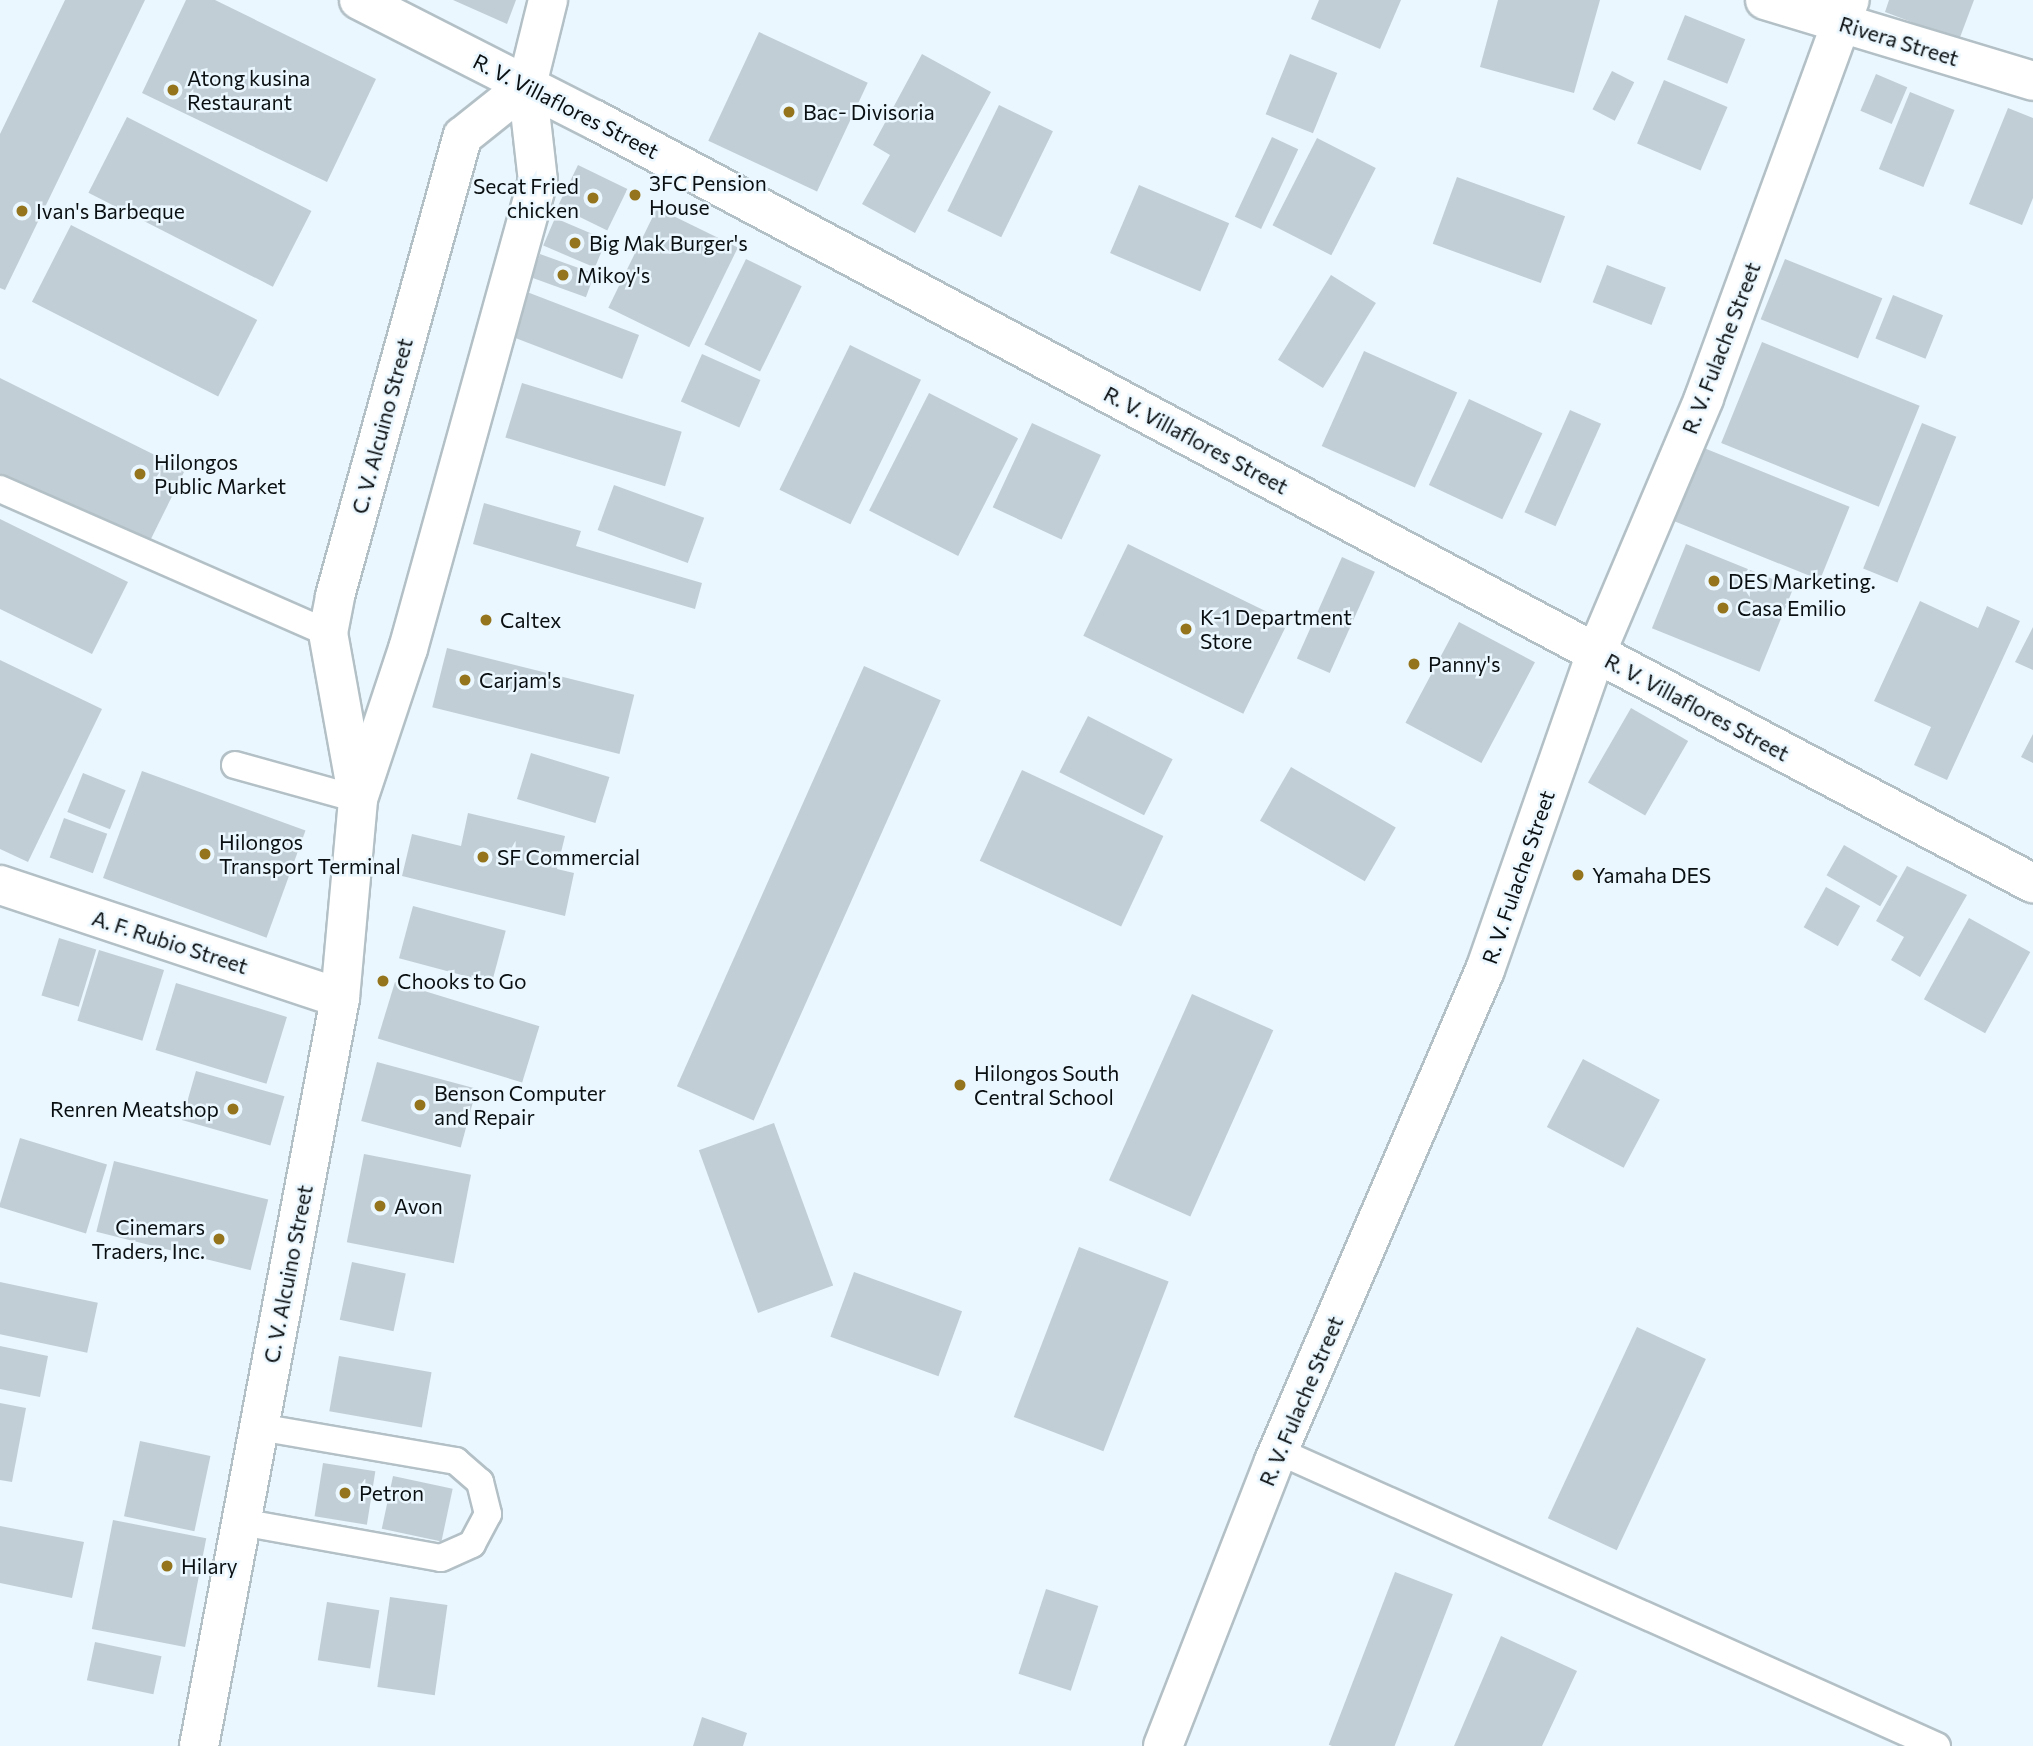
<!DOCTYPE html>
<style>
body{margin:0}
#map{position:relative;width:2033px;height:1746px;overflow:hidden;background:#ebf7fe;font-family:Commissioner,sans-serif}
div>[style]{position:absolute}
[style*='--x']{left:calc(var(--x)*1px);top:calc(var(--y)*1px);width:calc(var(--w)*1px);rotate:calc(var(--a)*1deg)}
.building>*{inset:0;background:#c2ced5;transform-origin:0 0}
.roads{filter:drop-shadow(2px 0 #b3c0c6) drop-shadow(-2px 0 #b3c0c6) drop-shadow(0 2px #b3c0c6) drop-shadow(0 -2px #b3c0c6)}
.lane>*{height:26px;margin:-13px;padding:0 13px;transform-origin:13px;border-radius:13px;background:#fff}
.street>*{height:38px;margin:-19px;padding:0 19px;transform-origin:19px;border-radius:19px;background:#fff}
.secondary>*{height:38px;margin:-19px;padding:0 19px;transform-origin:19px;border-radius:19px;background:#fff}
.primary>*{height:38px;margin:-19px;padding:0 19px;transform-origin:19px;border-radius:19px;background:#fff}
.dots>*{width:19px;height:19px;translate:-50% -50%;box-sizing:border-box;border:4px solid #ebf7fe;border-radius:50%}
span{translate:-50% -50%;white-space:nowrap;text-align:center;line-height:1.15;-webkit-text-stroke:5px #ebf7fe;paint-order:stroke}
.street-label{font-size:21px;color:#0a0f11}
.poi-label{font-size:21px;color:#0a0f11}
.left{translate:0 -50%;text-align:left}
.right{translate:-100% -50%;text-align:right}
</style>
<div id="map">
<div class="building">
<div style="clip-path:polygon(65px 0,145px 0,5px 290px,0 288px,0 134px)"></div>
<div style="clip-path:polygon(186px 0,215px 0,376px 79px,327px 182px,142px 93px)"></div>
<div style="clip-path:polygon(453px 0,516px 0,507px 24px)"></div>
<div style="clip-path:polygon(1319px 0,1401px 0,1380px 49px,1311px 19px)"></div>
<div style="clip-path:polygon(1498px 0,1600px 0,1574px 93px,1480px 67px)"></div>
<div style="clip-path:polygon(1889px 0,1974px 0,1959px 40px,1885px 12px)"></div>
<div style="left:1685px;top:15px;width:65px;height:48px;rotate:22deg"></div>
<div style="left:759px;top:32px;width:120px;height:120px;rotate:25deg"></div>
<div style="clip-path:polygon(922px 54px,991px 92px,915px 233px,862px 204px,890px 155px,873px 145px)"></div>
<div style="left:1290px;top:54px;width:51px;height:65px;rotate:22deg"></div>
<div style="left:1612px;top:71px;width:25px;height:43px;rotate:27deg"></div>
<div style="left:1876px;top:74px;width:34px;height:40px;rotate:23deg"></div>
<div style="left:1664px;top:80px;width:69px;height:69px;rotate:23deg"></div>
<div style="left:1910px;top:92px;width:48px;height:83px;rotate:22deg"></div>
<div style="left:999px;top:105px;width:60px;height:118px;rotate:26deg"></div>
<div style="clip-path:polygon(2008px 108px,2033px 118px,2033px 198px,2022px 225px,1969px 204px)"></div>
<div style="left:127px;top:117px;width:207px;height:85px;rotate:27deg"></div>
<div style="left:1272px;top:137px;width:29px;height:88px;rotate:25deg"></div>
<div style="left:1317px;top:138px;width:66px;height:98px;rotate:27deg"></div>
<div style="left:578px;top:165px;width:55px;height:46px;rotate:26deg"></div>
<div style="left:1457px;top:177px;width:115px;height:71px;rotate:20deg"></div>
<div style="left:1139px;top:185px;width:98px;height:74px;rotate:23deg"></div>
<div style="left:657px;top:208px;width:90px;height:111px;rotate:26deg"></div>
<div style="left:555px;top:218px;width:56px;height:30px;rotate:23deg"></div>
<div style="left:71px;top:225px;width:209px;height:86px;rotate:27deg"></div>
<div style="left:540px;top:254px;width:58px;height:25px;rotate:20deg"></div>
<div style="left:746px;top:259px;width:62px;height:95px;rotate:26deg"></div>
<div style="left:1785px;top:259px;width:105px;height:65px;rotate:22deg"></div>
<div style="left:1607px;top:265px;width:63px;height:40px;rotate:21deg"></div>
<div style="left:1331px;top:275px;width:53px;height:100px;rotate:32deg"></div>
<div style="left:527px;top:292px;width:120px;height:47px;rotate:21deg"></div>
<div style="left:1893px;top:295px;width:54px;height:47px;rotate:22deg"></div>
<div style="left:1762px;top:342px;width:170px;height:109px;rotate:22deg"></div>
<div style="left:850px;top:345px;width:79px;height:161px;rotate:26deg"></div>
<div style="left:1364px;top:351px;width:102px;height:104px;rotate:24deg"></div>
<div style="left:702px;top:354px;width:64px;height:52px;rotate:24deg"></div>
<div style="clip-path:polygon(0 378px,185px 470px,146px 549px,0 476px)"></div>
<div style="left:522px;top:383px;width:167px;height:57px;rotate:17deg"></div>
<div style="left:929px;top:393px;width:100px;height:132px;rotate:27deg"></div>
<div style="left:1469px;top:399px;width:81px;height:95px;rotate:25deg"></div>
<div style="left:1570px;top:410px;width:34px;height:112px;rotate:24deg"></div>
<div style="left:1032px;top:423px;width:76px;height:93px;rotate:25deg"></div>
<div style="left:1922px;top:423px;width:37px;height:157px;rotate:22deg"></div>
<div style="left:1704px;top:448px;width:157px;height:79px;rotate:22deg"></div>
<div style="left:614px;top:485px;width:96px;height:48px;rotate:20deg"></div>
<div style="clip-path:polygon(484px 503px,581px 531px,576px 546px,702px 583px,695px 609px,473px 544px)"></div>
<div style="clip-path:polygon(0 519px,128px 582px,92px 654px,0 609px)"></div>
<div style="left:1128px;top:544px;width:178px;height:102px;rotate:26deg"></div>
<div style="left:1686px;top:544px;width:116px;height:91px;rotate:22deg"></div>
<div style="left:1342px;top:557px;width:36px;height:111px;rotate:24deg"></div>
<div style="clip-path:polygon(1920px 601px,1978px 628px,1987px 606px,2020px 621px,1947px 780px,1914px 765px,1931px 727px,1874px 701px)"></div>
<div style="left:1459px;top:622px;width:86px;height:114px;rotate:28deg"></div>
<div style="clip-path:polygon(2033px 627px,2033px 670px,2015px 662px)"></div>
<div style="left:447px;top:648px;width:193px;height:61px;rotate:14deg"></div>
<div style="clip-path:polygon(0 660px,102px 709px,28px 862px,0 849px)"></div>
<div style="left:864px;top:666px;width:84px;height:460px;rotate:24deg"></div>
<div style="left:1631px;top:708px;width:66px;height:86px;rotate:30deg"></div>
<div style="left:1088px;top:716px;width:95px;height:63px;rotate:27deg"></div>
<div style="clip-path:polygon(2033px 734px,2033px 763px,2021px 757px)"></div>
<div style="left:531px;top:753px;width:82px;height:48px;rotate:17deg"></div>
<div style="left:1291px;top:767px;width:121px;height:62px;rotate:30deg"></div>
<div style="left:1022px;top:770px;width:156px;height:100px;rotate:25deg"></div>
<div style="left:142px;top:771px;width:174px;height:114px;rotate:20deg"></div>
<div style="left:83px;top:773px;width:46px;height:42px;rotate:22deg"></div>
<div style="clip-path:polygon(468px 813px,565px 836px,557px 869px,574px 873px,565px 916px,402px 876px,412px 834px,461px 846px)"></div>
<div style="left:64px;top:818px;width:46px;height:42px;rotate:20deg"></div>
<div style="left:1844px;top:845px;width:62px;height:35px;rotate:30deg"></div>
<div style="clip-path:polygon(1907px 866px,1967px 895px,1920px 977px,1891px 960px,1904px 937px,1876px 921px)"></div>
<div style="left:1826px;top:887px;width:39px;height:46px;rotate:29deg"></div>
<div style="left:413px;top:906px;width:96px;height:54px;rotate:15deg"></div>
<div style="left:1969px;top:918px;width:70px;height:93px;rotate:29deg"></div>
<div style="left:59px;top:938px;width:39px;height:60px;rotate:17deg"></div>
<div style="left:99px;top:950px;width:68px;height:74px;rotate:17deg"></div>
<div style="left:395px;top:982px;width:151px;height:59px;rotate:17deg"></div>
<div style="left:176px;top:983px;width:116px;height:70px;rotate:17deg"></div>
<div style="left:1192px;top:994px;width:89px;height:204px;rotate:24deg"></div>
<div style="left:1583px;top:1059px;width:87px;height:77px;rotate:28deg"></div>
<div style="left:377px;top:1062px;width:103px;height:61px;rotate:15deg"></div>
<div style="left:196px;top:1071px;width:92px;height:51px;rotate:16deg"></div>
<div style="left:774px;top:1123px;width:173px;height:80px;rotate:70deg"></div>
<div style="left:20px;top:1138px;width:91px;height:72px;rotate:17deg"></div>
<div style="left:364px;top:1154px;width:109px;height:90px;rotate:11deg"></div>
<div style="left:114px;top:1161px;width:159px;height:73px;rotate:14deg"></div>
<div style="left:1079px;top:1247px;width:96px;height:182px;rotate:21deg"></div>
<div style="left:352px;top:1262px;width:55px;height:59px;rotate:12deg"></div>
<div style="left:854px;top:1272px;width:115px;height:69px;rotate:20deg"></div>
<div style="left:0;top:1282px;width:100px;height:51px;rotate:12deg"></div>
<div style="left:1637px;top:1327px;width:76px;height:211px;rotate:25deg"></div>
<div style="clip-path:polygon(0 1346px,48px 1356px,40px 1397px,0 1389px)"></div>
<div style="left:339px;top:1356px;width:94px;height:56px;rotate:10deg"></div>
<div style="clip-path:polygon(0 1403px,26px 1408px,12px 1482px,0 1480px)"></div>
<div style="left:140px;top:1441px;width:72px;height:77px;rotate:12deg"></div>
<div style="left:323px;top:1463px;width:53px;height:54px;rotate:9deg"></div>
<div style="left:393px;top:1476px;width:61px;height:54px;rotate:12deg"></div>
<div style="left:113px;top:1520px;width:95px;height:111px;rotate:11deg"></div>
<div style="clip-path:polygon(0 1526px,84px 1542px,72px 1598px,0 1583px)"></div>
<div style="left:1395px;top:1572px;width:62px;height:185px;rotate:21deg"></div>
<div style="left:1046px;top:1589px;width:55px;height:89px;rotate:18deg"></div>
<div style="left:390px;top:1597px;width:58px;height:91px;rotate:8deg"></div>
<div style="left:327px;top:1602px;width:53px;height:59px;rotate:9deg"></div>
<div style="clip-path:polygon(1501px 1636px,1577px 1671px,1542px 1746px,1454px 1746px)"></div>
<div style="left:95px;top:1642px;width:68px;height:39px;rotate:12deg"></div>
<div style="clip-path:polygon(702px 1717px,747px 1733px,743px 1746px,693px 1746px)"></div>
</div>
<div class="roads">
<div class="lane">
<div style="--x:0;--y:489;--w:358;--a:23.7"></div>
<div style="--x:235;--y:765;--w:128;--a:15.5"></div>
<div style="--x:1278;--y:1451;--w:722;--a:24.12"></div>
<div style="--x:241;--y:1522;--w:203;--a:10.2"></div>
<div style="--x:441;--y:1558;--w:34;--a:-24"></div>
<div style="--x:472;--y:1544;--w:34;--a:-62"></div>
<div style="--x:488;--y:1514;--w:33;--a:-104"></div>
<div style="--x:480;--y:1482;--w:32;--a:-139"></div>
<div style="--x:456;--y:1461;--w:200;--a:-170.2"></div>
</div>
<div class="street">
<div style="--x:1765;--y:0;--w:280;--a:16.8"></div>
<div style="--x:1596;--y:653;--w:494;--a:27.8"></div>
<div style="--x:0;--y:885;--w:358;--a:18.4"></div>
</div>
<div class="secondary">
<div style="--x:359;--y:0;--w:265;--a:27"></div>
<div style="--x:595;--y:120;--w:1134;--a:28.03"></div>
<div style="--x:357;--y:794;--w:164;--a:-100.2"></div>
<div style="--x:328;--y:633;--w:38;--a:-79"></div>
<div style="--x:335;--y:596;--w:477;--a:-74.5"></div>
<div style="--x:463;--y:136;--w:82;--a:-38.6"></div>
<div style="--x:199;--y:1746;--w:761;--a:-79.32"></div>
<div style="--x:340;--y:998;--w:200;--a:-84.8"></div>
<div style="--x:358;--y:799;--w:158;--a:-71.6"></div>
<div style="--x:408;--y:649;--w:486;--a:-74.5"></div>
<div style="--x:538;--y:181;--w:97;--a:-96.5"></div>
<div style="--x:527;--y:85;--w:88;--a:-76.1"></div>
</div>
<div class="primary">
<div style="--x:1163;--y:1746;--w:306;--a:-68.7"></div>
<div style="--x:1274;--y:1461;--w:534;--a:-66.75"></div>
<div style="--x:1485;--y:970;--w:336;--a:-70.7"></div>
<div style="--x:1596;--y:653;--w:277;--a:-67"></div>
<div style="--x:1704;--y:398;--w:424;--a:-69.9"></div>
</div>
</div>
<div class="dots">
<div style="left:173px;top:90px;background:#94741c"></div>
<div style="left:789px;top:112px;background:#94741c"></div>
<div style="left:635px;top:195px;background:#94741c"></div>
<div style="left:593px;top:198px;background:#94741c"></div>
<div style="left:22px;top:211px;background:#94741c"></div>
<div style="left:575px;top:243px;background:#94741c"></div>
<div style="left:563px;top:275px;background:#94741c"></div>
<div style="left:140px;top:474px;background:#94741c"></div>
<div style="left:1714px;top:581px;background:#94741c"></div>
<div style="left:1723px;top:608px;background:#94741c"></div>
<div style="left:486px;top:620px;background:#94741c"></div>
<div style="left:1186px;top:629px;background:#94741c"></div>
<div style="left:1414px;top:664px;background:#94741c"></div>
<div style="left:465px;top:680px;background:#94741c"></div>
<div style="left:205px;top:854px;background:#94741c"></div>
<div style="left:483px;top:857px;background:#94741c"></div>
<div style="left:1578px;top:875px;background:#94741c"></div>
<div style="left:383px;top:981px;background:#94741c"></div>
<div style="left:960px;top:1085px;background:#94741c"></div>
<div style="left:420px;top:1105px;background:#94741c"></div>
<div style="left:233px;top:1109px;background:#94741c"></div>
<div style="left:380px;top:1206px;background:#94741c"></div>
<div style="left:219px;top:1239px;background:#94741c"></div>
<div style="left:345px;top:1493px;background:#94741c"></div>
<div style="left:167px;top:1566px;background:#94741c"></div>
</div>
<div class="street-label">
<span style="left:1899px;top:41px;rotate:17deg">Rivera Street</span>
<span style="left:566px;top:106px;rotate:27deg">R. V. Villaflores Street</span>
<span style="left:1721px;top:348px;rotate:-69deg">R. V. Fulache Street</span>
<span style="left:382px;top:426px;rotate:-75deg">C. V. Alcuino Street</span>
<span style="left:1196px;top:440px;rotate:28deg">R. V. Villaflores Street</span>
<span style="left:1697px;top:707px;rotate:28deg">R. V. Villaflores Street</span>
<span style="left:1518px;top:877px;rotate:-71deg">R. V. Fulache Street</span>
<span style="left:170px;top:942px;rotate:18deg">A. F. Rubio Street</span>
<span style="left:288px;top:1274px;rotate:-79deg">C. V. Alcuino Street</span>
<span style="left:1301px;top:1401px;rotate:-67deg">R. V. Fulache Street</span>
</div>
<div class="poi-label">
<span class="left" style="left:187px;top:90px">Atong kusina<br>Restaurant</span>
<span class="left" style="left:803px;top:112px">Bac- Divisoria</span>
<span class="left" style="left:649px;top:195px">3FC Pension<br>House</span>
<span class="right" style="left:579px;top:198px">Secat Fried<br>chicken</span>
<span class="left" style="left:36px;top:211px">Ivan's Barbeque</span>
<span class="left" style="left:589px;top:243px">Big Mak Burger's</span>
<span class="left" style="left:577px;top:275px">Mikoy's</span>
<span class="left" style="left:154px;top:474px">Hilongos<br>Public Market</span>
<span class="left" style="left:1728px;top:581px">DES Marketing.</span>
<span class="left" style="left:1737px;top:608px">Casa Emilio</span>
<span class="left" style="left:1200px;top:629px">K-1 Department<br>Store</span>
<span class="left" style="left:500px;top:620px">Caltex</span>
<span class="left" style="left:1428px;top:664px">Panny's</span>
<span class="left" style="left:479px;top:680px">Carjam's</span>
<span class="left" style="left:219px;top:854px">Hilongos<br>Transport Terminal</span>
<span class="left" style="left:497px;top:857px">SF Commercial</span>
<span class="left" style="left:1592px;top:875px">Yamaha DES</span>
<span class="left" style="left:397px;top:981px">Chooks to Go</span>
<span class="left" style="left:974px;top:1085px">Hilongos South<br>Central School</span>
<span class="left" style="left:434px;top:1105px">Benson Computer<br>and Repair</span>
<span class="right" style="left:219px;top:1109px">Renren Meatshop</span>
<span class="left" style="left:394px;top:1206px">Avon</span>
<span class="right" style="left:205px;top:1239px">Cinemars<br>Traders, Inc.</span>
<span class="left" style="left:359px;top:1493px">Petron</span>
<span class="left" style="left:181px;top:1566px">Hilary</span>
</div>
</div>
